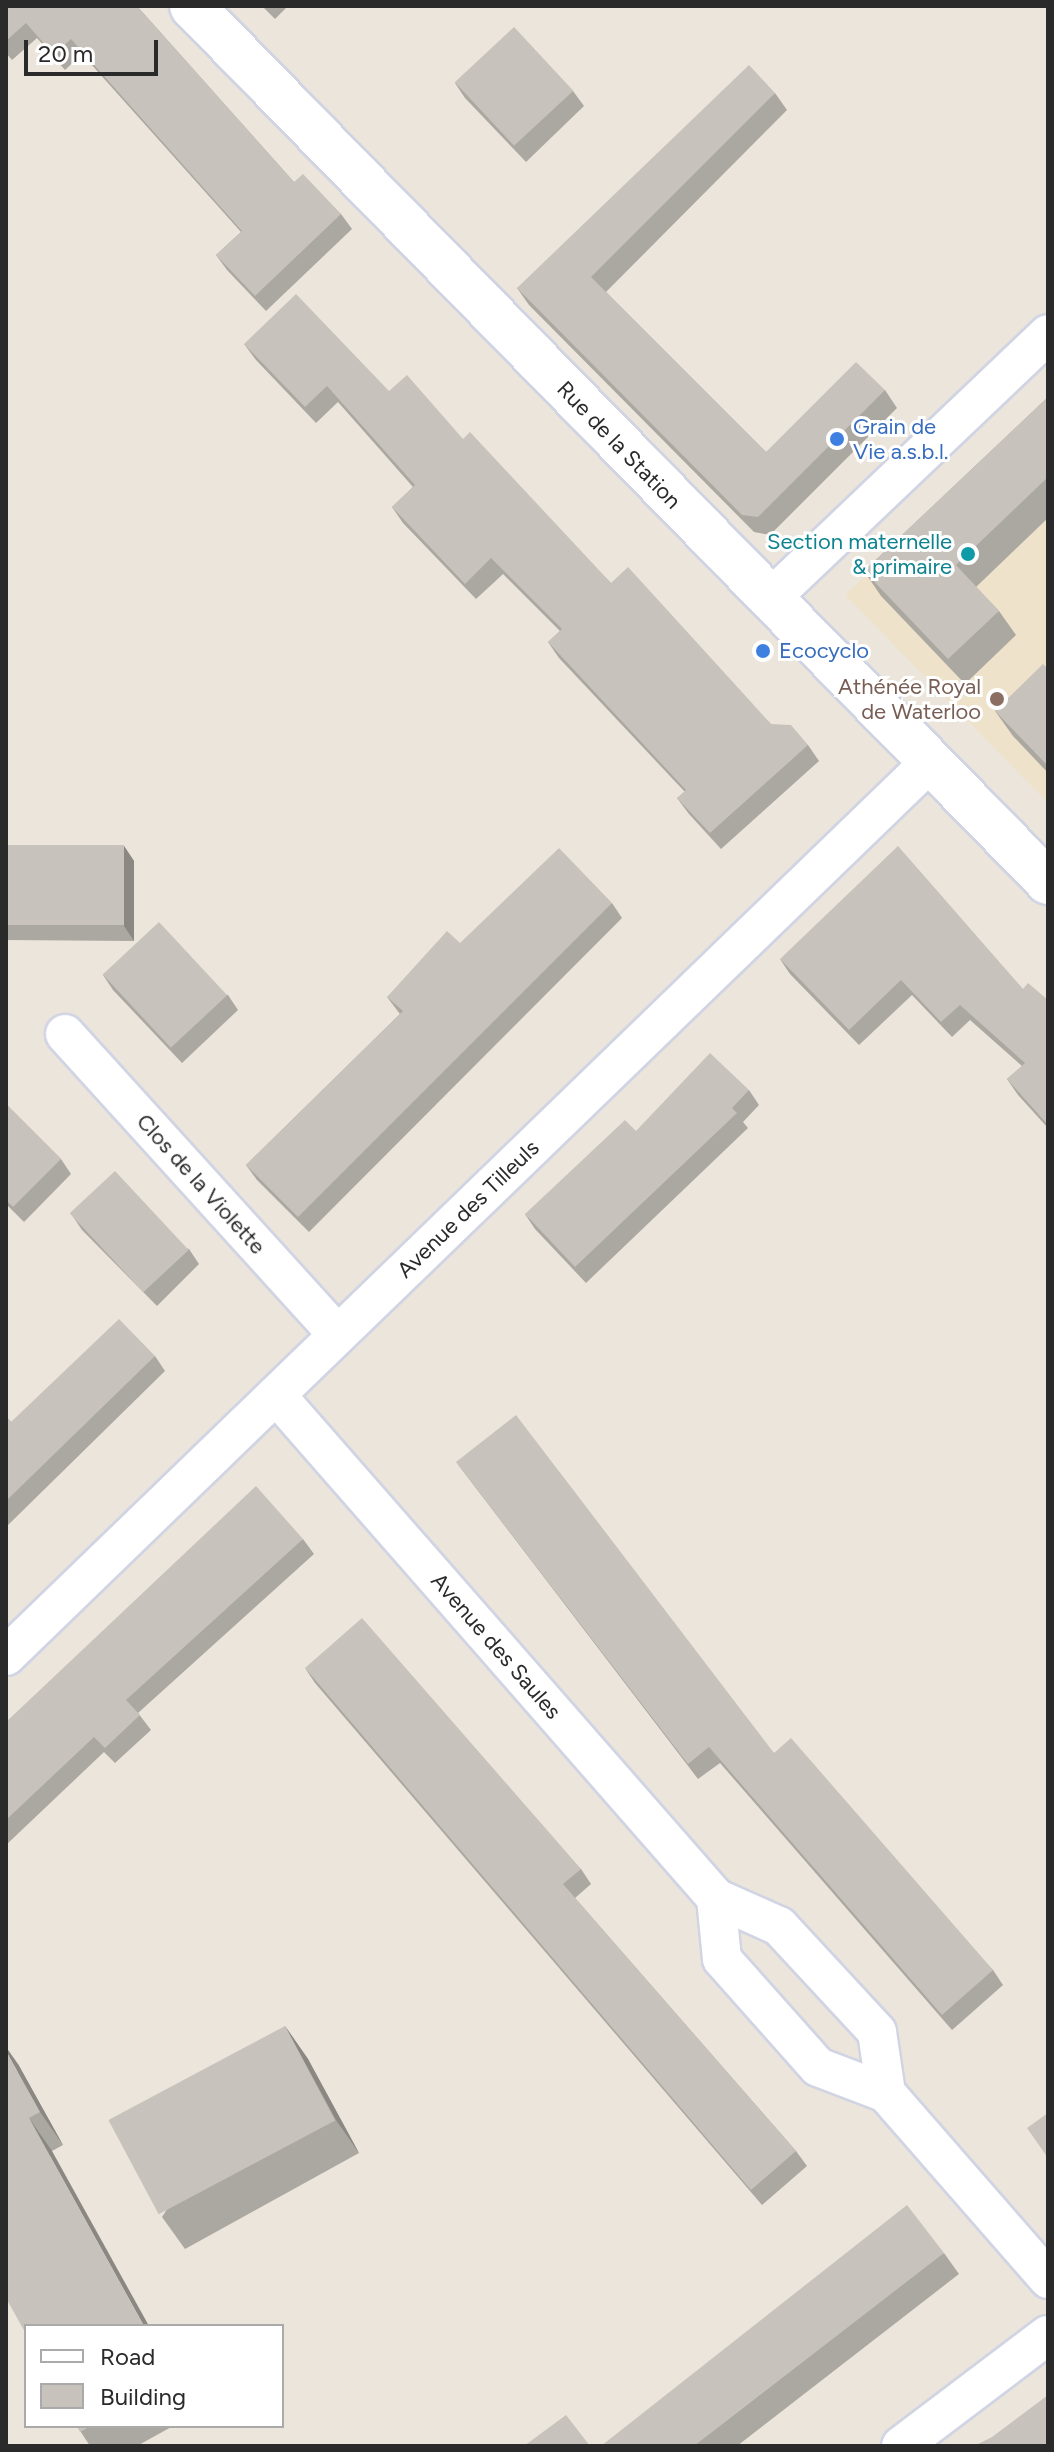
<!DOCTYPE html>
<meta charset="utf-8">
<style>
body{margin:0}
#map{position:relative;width:1054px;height:2452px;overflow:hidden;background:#ece5db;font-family:Figtree,sans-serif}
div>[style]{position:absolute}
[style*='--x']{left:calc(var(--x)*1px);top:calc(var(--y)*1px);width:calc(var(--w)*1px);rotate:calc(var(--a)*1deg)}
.education>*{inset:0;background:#eee3ca}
.roads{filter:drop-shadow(2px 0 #d0d4e3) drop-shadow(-2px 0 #d0d4e3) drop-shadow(0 2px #d0d4e3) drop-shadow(0 -2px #d0d4e3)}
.street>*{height:38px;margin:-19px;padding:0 19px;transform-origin:19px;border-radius:19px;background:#fff}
.secondary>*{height:44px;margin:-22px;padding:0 22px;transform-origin:22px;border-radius:22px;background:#fff}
.wall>*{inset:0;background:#aba7a1}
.shaded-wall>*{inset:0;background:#8b8883}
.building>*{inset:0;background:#c7c2bb;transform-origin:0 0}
.dots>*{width:22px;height:22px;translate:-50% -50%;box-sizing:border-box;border:4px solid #fff;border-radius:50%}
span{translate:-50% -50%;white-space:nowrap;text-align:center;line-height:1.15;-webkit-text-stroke:6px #fff;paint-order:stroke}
.shop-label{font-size:22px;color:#366cbe}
.left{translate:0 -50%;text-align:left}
.street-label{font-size:22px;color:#2a2a2a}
.culture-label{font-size:22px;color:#0d838f}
.right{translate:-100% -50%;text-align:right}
.education-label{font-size:22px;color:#785e54}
.frame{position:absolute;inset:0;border:8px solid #2a2a2a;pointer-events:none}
.legend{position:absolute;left:24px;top:2324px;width:260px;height:104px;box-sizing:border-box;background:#fff;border:2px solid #aaa;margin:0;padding:10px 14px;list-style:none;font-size:24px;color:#2a2a2a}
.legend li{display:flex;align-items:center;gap:16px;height:40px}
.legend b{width:40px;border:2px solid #aaa}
.scale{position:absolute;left:24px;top:40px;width:134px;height:36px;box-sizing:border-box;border:4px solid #2a2a2a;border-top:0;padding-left:10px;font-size:24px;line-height:28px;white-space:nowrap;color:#2a2a2a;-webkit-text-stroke:6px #fff;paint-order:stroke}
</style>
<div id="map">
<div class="education">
<div style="clip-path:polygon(1048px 403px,1048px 803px,845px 595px)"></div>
</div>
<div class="roads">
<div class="street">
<div style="--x:770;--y:599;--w:384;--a:-43.6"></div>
<div style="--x:65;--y:1034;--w:406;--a:47.8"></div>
<div style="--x:276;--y:1395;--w:668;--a:48.82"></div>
<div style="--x:716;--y:1898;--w:69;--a:24"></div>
<div style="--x:779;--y:1926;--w:144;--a:47.2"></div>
<div style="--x:877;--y:2032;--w:62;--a:81.6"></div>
<div style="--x:6;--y:1656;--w:1286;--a:-44.05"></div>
<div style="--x:716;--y:1898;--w:61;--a:84.4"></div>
<div style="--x:722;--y:1959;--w:144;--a:48.4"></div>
<div style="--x:818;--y:2067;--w:73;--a:20.9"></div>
<div style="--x:886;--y:2093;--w:247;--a:48.9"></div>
<div style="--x:901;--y:2446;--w:184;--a:-37.1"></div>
</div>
<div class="secondary">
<div style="--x:192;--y:6;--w:1225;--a:45.66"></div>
</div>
</div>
<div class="wall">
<div style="clip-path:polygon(6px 6px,137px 6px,294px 182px,341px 214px,352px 229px,266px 311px,227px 270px,216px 255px,241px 232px,82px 54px,65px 70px,37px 38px,12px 60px,6px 53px)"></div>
<div style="clip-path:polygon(262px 6px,288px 6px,275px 19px)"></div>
<div style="clip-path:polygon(455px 83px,573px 91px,584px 106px,526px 162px,465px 98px)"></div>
<div style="clip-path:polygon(775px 93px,787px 110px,606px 292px,766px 452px,885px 390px,897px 408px,770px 535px,754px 532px,529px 305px,517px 288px)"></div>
<div style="clip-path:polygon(244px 344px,389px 391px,463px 439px,611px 583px,771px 724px,808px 745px,819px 761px,721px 849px,689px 814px,677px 798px,685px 792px,559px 658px,548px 642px,560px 631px,503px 574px,476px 599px,403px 523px,392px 507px,413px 487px,338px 402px,316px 423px,256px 360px)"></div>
<div style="clip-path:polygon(1048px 397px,1048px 518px,976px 587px,999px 611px,1016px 635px,965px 684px,881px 596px,864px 571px)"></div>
<div style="clip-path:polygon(1048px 669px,1048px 773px,1013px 736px,995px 711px)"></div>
<div style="clip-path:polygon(6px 845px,124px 846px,134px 861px,134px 941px,6px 940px)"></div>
<div style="clip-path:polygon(612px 903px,622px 918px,309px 1232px,257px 1180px,246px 1165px,400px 1014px,387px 997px,460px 943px)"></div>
<div style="clip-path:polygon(780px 959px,1023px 989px,1048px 1000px,1048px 1128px,1018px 1095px,1007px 1079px,1022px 1066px,970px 1020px,952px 1037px,912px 995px,859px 1045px,790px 974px)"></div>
<div style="clip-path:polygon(103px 975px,228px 995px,238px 1010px,182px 1063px,113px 990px)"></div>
<div style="clip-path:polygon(749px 1090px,759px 1105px,743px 1122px,748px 1128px,586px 1283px,535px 1229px,525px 1214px,636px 1131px)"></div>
<div style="clip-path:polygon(6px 1104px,61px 1159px,71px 1174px,24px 1222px,6px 1204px)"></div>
<div style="clip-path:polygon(72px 1215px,189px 1249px,199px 1264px,157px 1306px,82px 1230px)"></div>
<div style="clip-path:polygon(155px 1356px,165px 1371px,6px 1527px,6px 1416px,11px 1422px)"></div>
<div style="clip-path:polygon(456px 1462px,774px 1753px,993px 1970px,1003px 1985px,952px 2030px,720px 1763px,698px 1779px)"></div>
<div style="clip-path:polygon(303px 1539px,314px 1554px,138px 1713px,151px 1730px,115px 1763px,104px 1752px,6px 1845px,6px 1722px)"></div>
<div style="clip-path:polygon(305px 1668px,581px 1869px,591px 1884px,575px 1898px,796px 2151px,807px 2166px,762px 2205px,315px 1683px)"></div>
<div style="clip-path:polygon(285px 2026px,308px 2059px,359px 2153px,185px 2249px,162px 2217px)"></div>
<div style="clip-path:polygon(18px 2064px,63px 2145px,52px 2151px,6px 2298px)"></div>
<div style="clip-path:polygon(944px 2253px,959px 2274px,737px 2446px,601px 2446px)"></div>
<div style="clip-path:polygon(77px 2426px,173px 2426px,137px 2446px,90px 2446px)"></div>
</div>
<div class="shaded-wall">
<div style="clip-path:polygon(124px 846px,134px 861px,134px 941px,124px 926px)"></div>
<div style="clip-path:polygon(285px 2026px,308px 2059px,359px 2153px,336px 2120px)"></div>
<div style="clip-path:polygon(6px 2047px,18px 2064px,63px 2145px,40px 2112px,6px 2051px)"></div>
<div style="clip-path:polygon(29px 2118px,52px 2151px,149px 2326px,144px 2326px)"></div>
</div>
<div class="building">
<div style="clip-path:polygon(6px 6px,137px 6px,294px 182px,303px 174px,341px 214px,255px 296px,216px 255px,242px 231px,71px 39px,54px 55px,26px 23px,6px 41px)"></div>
<div style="left:514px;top:27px;width:87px;height:81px;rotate:47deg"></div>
<div style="clip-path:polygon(749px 65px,775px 93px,591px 277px,766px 452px,856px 362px,885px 390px,758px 517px,742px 515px,517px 288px)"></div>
<div style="clip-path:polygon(296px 294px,389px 391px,407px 375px,463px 439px,470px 432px,611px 583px,628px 567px,771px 724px,791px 725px,808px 745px,710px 833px,677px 798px,686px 790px,548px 642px,562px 629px,491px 558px,465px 584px,392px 507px,415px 485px,327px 386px,305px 407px,244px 344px)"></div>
<div style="clip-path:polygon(1048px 397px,1048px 477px,956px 565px,999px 611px,948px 659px,864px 571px)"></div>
<div style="clip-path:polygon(1043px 664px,1048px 669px,1048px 766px,995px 711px)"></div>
<div style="left:6px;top:845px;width:118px;height:80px"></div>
<div style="clip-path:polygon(898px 846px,1023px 989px,1028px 983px,1048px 1000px,1048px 1125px,1007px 1079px,1025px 1063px,960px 1005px,941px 1022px,901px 980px,849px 1030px,780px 959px)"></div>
<div style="clip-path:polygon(559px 848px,612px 903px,298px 1217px,246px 1165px,403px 1011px,387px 997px,447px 931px,460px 943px)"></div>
<div style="left:159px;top:922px;width:100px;height:77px;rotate:47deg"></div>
<div style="clip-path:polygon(710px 1053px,749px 1090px,732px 1108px,737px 1113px,575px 1267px,525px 1214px,625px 1120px,636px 1131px)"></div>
<div style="clip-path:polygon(6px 1104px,61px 1159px,13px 1207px,6px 1200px)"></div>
<div style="left:115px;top:1171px;width:108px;height:62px;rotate:47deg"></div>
<div style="clip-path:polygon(119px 1319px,155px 1356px,6px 1501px,6px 1416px,11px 1422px)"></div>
<div style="clip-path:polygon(516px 1415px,774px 1753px,791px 1738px,993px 1970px,942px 2015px,709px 1747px,688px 1764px,456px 1462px)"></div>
<div style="clip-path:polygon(256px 1486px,303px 1539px,126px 1700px,140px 1715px,105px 1748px,94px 1737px,6px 1820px,6px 1722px)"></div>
<div style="clip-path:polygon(362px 1618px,581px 1869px,563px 1884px,796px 2151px,751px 2190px,305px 1668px)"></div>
<div style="left:285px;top:2026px;width:107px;height:200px;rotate:62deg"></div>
<div style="clip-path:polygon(6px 2051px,40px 2112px,29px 2118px,144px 2326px,26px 2326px,26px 2334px,6px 2298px)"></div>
<div style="clip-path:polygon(1048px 2113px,1048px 2158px,1027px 2128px)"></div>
<div style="clip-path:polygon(907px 2205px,944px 2253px,694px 2446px,601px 2446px)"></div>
<div style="clip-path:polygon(1048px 2395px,1048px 2446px,974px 2446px,992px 2437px)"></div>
<div style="clip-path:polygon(566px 2415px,590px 2446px,524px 2446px)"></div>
<div style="clip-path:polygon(77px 2426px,91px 2426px,80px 2432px)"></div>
</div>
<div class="dots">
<div style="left:837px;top:439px;background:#3f7fe0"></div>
<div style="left:968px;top:554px;background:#0f9aa8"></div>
<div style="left:763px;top:651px;background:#3f7fe0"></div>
<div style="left:997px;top:699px;background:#8d6e63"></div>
</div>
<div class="shop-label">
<span class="left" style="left:853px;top:439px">Grain de<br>Vie a.s.b.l.</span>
<span class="left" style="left:779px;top:651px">Ecocyclo</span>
</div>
<div class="street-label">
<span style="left:619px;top:445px;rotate:46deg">Rue de la Station</span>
<span style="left:201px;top:1184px;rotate:48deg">Clos de la Violette</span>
<span style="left:468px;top:1209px;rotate:-44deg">Avenue des Tilleuls</span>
<span style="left:496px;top:1646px;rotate:49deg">Avenue des Saules</span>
</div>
<div class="culture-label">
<span class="right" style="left:952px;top:554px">Section maternelle<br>&amp; primaire</span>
</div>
<div class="education-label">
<span class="right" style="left:981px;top:699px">Athénée Royal<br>de Waterloo</span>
</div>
<div class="frame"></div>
<ul class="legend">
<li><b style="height:10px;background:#fff"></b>Road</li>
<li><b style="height:22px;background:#c7c2bb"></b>Building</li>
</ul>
<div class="scale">20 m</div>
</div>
